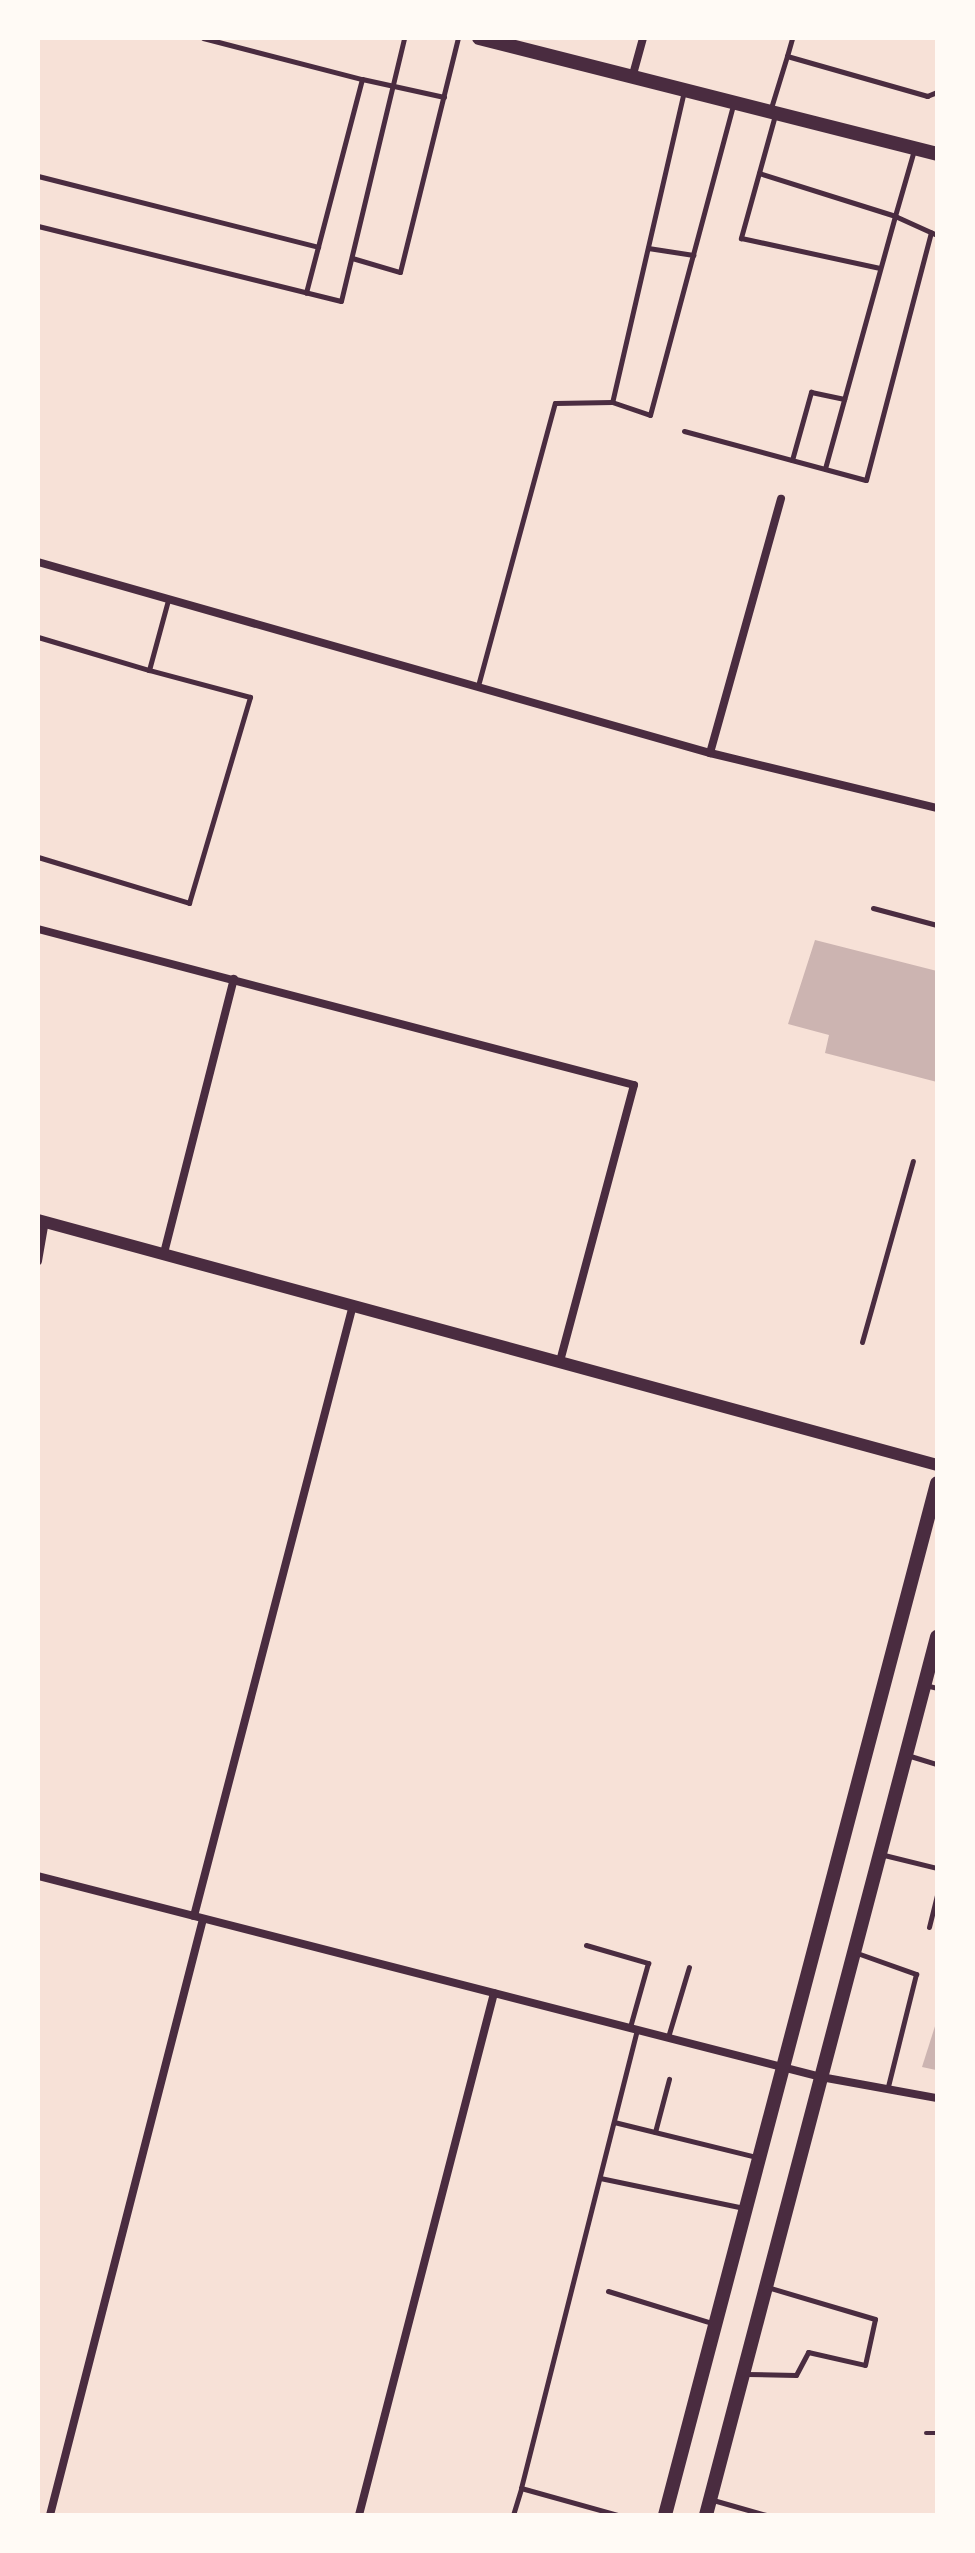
<!DOCTYPE html>
<style>
body{margin:0}
#map{position:relative;width:975px;height:2553px;overflow:hidden;background:#f7e1d7;font-family:"IBM Plex Sans",sans-serif}
div>[style]{position:absolute}
[style*='--x']{left:calc(var(--x)*1px);top:calc(var(--y)*1px);width:calc(var(--w)*1px);rotate:calc(var(--a)*1deg)}
.building>*{inset:0;background:#ccb4b1}
.path>*{height:4px;margin:-2px;padding:0 2px;transform-origin:2px;border-radius:2px;background:#4a2c40}
.service>*{height:5px;margin:-2.5px;padding:0 2.5px;transform-origin:2.5px;border-radius:2.5px;background:#4a2c40}
.minor>*{height:8px;margin:-4px;padding:0 4px;transform-origin:4px;border-radius:4px;background:#4a2c40}
.tertiary>*{height:12px;margin:-6px;padding:0 6px;transform-origin:6px;border-radius:6px;background:#4a2c40}
.secondary>*{height:14px;margin:-7px;padding:0 7px;transform-origin:7px;border-radius:7px;background:#4a2c40}
.primary>*{height:14px;margin:-7px;padding:0 7px;transform-origin:7px;border-radius:7px;background:#4a2c40}
span{translate:-50% -50%;white-space:nowrap;text-align:center;line-height:1.15;-webkit-text-stroke:7px #fffaf5;paint-order:stroke}
.frame{position:absolute;inset:0;border:40px solid #fffaf5;pointer-events:none}
</style>
<div id="map">
<div class="building">
<div style="clip-path:polygon(815px 940px,937px 971px,937px 1082px,825px 1053px,829px 1035px,788px 1024px)"></div>
<div style="clip-path:polygon(936px 2023px,937px 2068px,936px 2070px,922px 2067px)"></div>
</div>
<div class="path">
<div style="--x:926;--y:2433;--w:11;--a:0"></div>
</div>
<div class="service">
<div style="--x:203;--y:38;--w:164;--a:14.5"></div>
<div style="--x:362;--y:79;--w:221;--a:104.7"></div>
<div style="--x:787;--y:56;--w:19;--a:-74"></div>
<div style="--x:362;--y:79;--w:84;--a:12.4"></div>
<div style="--x:684;--y:91;--w:319;--a:103"></div>
<div style="--x:612;--y:402;--w:40;--a:18.9"></div>
<div style="--x:650;--y:415;--w:321;--a:-75"></div>
<div style="--x:771;--y:108;--w:54;--a:-72.9"></div>
<div style="--x:787;--y:56;--w:146;--a:15.9"></div>
<div style="--x:927;--y:96;--w:11;--a:-22"></div>
<div style="--x:775;--y:115;--w:128;--a:105.5"></div>
<div style="--x:741;--y:238;--w:142;--a:12.2"></div>
<div style="--x:914;--y:150;--w:69;--a:106.1"></div>
<div style="--x:895;--y:216;--w:46;--a:24.3"></div>
<div style="--x:759;--y:173;--w:143;--a:17.5"></div>
<div style="--x:895;--y:216;--w:262;--a:105.5"></div>
<div style="--x:38;--y:176;--w:289;--a:14.2"></div>
<div style="--x:38;--y:226;--w:312;--a:13.9"></div>
<div style="--x:341;--y:301;--w:270;--a:-76.5"></div>
<div style="--x:648;--y:248;--w:46;--a:8.8"></div>
<div style="--x:352;--y:258;--w:50;--a:16.3"></div>
<div style="--x:400;--y:272;--w:241;--a:-76.1"></div>
<div style="--x:684;--y:431;--w:188;--a:15.1"></div>
<div style="--x:866;--y:480;--w:256;--a:-75.3"></div>
<div style="--x:792;--y:460;--w:71;--a:-74.4"></div>
<div style="--x:811;--y:392;--w:34;--a:12"></div>
<div style="--x:38;--y:637;--w:116;--a:16.6"></div>
<div style="--x:479;--y:682;--w:289;--a:-74.8"></div>
<div style="--x:555;--y:403;--w:57;--a:-1"></div>
<div style="--x:38;--y:857;--w:158;--a:16.9"></div>
<div style="--x:189;--y:903;--w:215;--a:-73.5"></div>
<div style="--x:250;--y:697;--w:105;--a:-165"></div>
<div style="--x:149;--y:670;--w:73;--a:-74.8"></div>
<div style="--x:873;--y:908;--w:66;--a:14.9"></div>
<div style="--x:862;--y:1342;--w:188;--a:-74.3"></div>
<div style="--x:925;--y:1685;--w:12;--a:14"></div>
<div style="--x:907;--y:1755;--w:31;--a:17"></div>
<div style="--x:884;--y:1855;--w:55;--a:13.8"></div>
<div style="--x:929;--y:1927;--w:33;--a:-76"></div>
<div style="--x:586;--y:1945;--w:65;--a:16.2"></div>
<div style="--x:648;--y:1963;--w:66;--a:105.7"></div>
<div style="--x:857;--y:1953;--w:63;--a:19.6"></div>
<div style="--x:916;--y:1974;--w:115;--a:104"></div>
<div style="--x:668;--y:2037;--w:73;--a:-73.3"></div>
<div style="--x:614;--y:2122;--w:147;--a:13.8"></div>
<div style="--x:655;--y:2132;--w:55;--a:-75.2"></div>
<div style="--x:600;--y:2178;--w:147;--a:11.8"></div>
<div style="--x:608;--y:2291;--w:109;--a:17.1"></div>
<div style="--x:747;--y:2374;--w:49;--a:1.2"></div>
<div style="--x:796;--y:2375;--w:26;--a:-62"></div>
<div style="--x:808;--y:2352;--w:58;--a:12.8"></div>
<div style="--x:865;--y:2365;--w:47;--a:-77.7"></div>
<div style="--x:875;--y:2319;--w:113;--a:-163.5"></div>
<div style="--x:521;--y:2488;--w:472;--a:-75.8"></div>
<div style="--x:713;--y:2500;--w:55;--a:15.8"></div>
<div style="--x:513;--y:2515;--w:28;--a:-73"></div>
<div style="--x:521;--y:2488;--w:101;--a:15.6"></div>
</div>
<div class="minor">
<div style="--x:632;--y:78;--w:41;--a:-74.6"></div>
<div style="--x:38;--y:562;--w:699;--a:15.87"></div>
<div style="--x:710;--y:753;--w:234;--a:13.6"></div>
<div style="--x:710;--y:753;--w:264;--a:-74.4"></div>
<div style="--x:38;--y:929;--w:616;--a:14.67"></div>
<div style="--x:634;--y:1085;--w:283;--a:105"></div>
<div style="--x:164;--y:1253;--w:283;--a:-75.7"></div>
<div style="--x:38;--y:1261;--w:41;--a:-80.1"></div>
<div style="--x:38;--y:1876;--w:808;--a:14.4"></div>
<div style="--x:821;--y:2077;--w:118;--a:10.3"></div>
<div style="--x:194;--y:1916;--w:631;--a:-75.41"></div>
<div style="--x:50;--y:2515;--w:615;--a:-75.6"></div>
<div style="--x:359;--y:2515;--w:539;--a:-75.5"></div>
</div>
<div class="tertiary">
<div style="--x:38;--y:1220;--w:932;--a:15.24"></div>
</div>
<div class="secondary">
<div style="--x:479;--y:38;--w:472;--a:14.2"></div>
</div>
<div class="primary">
<div style="--x:665;--y:2515;--w:1067;--a:-75.23"></div>
<div style="--x:706;--y:2515;--w:908;--a:-75.26"></div>
</div>
<div class="frame"></div>
</div>
